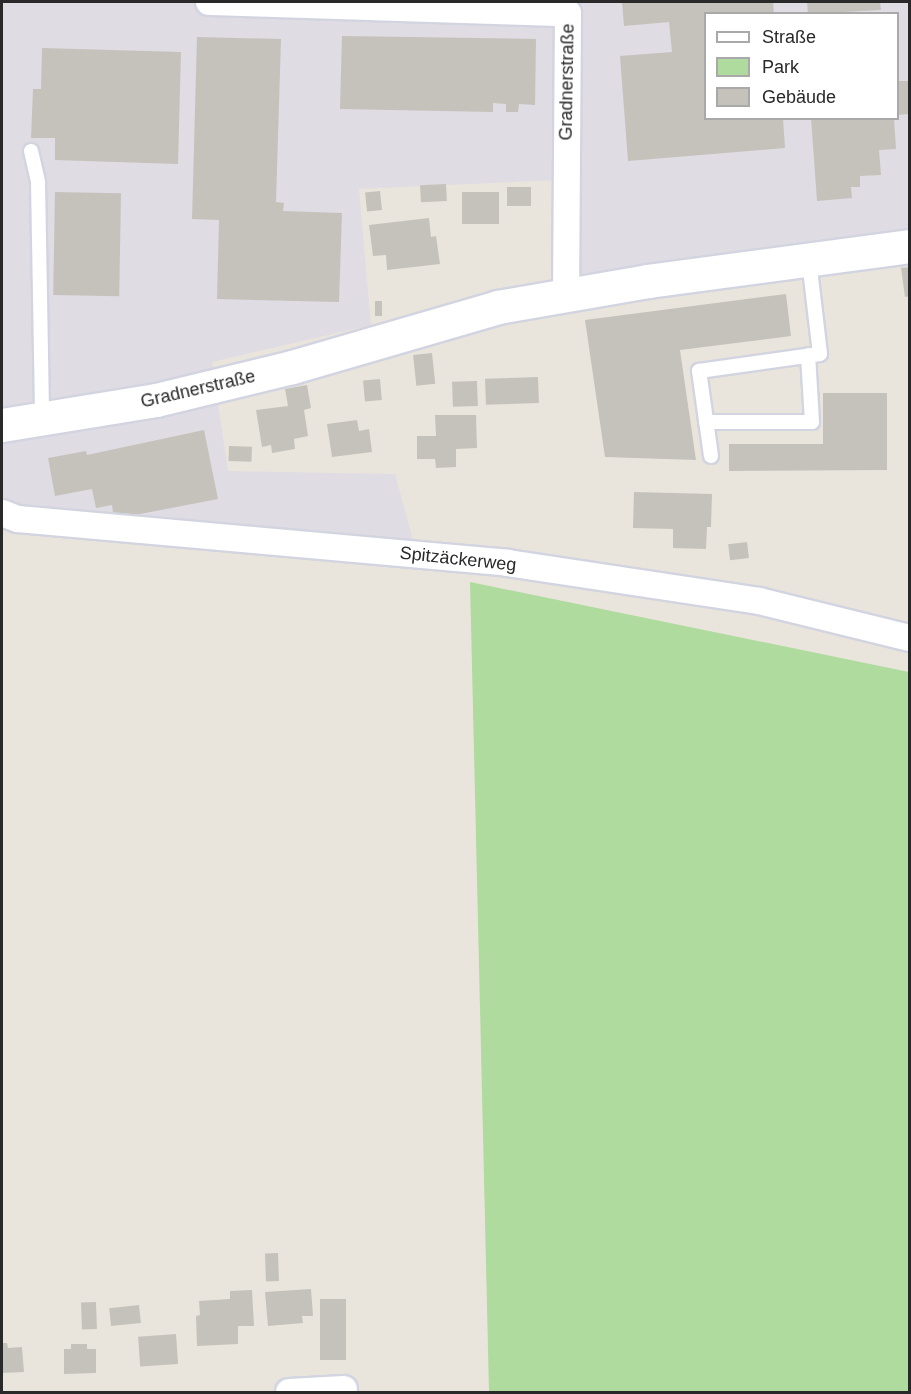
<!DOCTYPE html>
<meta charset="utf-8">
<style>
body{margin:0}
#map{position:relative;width:911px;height:1394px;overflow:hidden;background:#eae5dc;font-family:Arial,sans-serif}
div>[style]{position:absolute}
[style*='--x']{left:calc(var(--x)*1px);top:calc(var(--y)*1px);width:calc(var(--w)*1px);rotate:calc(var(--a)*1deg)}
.industrial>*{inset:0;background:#dfdce3}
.green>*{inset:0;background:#afdb9e}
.building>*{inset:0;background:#c5c2bc;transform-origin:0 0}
.roads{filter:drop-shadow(2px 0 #d2d4e0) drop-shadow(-2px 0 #d2d4e0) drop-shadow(0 2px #d2d4e0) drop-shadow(0 -2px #d2d4e0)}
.lane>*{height:14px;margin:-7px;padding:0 7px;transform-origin:7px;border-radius:7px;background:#fff}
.street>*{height:26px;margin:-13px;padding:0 13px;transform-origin:13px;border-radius:13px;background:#fff}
.secondary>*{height:33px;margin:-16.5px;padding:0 16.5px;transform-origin:16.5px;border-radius:16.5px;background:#fff}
span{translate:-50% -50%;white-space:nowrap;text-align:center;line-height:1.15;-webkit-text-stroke:4.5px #fff;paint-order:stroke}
.street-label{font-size:18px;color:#292929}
.frame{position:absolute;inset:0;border:3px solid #292929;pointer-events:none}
.legend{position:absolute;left:704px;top:12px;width:195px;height:108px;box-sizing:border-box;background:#fff;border:2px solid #a9a9a9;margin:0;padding:8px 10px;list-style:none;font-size:18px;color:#292929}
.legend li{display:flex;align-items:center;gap:12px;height:30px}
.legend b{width:30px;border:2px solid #a9a9a9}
</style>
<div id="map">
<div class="industrial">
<div style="clip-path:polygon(evenodd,2px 2px,909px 2px,909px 231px,561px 281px,557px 180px,359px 189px,371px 325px,212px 362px,228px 471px,395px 474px,421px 569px,2px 524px,2px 2px,706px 14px,898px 14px,898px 118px,706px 118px,706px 14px)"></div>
</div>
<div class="green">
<div style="clip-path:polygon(470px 582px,909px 672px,909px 1392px,489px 1392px)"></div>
</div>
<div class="building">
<div style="clip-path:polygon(622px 2px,773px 2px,774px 14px,706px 14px,706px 118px,783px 118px,785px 148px,628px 161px,620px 56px,672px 52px,669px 22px,624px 26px)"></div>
<div style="clip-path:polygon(807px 2px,880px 2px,881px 10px,808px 14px)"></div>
<div style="clip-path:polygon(342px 36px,536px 39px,535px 105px,519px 104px,518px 112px,506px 112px,506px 104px,493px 103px,493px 112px,340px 109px)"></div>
<div style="clip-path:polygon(197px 37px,281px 39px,276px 202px,284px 203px,283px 211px,342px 213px,339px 302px,217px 299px,219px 220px,192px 219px)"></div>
<div style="clip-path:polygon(42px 48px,181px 52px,178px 164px,55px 160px,55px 138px,31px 138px,33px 89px,41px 89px)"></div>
<div style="clip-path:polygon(898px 81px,910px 81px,908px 114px,898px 115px)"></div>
<div style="clip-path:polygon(811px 118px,894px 118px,896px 149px,879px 150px,881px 175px,860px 176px,860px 187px,851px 187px,852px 198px,817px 201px)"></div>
<div style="left:446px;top:184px;width:17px;height:26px;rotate:87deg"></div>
<div style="left:507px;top:187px;width:24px;height:19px"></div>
<div style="left:380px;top:191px;width:19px;height:15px;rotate:84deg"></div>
<div style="left:55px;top:192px;width:66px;height:103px;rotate:1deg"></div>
<div style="left:499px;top:192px;width:32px;height:37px;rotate:90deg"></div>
<div style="clip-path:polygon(429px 218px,431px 237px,436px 236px,440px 264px,387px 270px,386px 255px,373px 256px,369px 225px)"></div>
<div style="clip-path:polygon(910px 267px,910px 296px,905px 297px,901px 268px)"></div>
<div style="clip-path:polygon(786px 294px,791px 336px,680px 350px,696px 460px,605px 457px,585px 320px)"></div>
<div style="left:375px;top:301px;width:7px;height:15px"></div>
<div style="left:432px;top:353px;width:31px;height:19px;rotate:84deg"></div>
<div style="left:538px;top:377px;width:26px;height:53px;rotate:88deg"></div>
<div style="left:380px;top:379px;width:21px;height:17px;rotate:85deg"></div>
<div style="left:477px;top:381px;width:25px;height:25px;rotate:88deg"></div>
<div style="clip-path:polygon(307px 385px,311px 408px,304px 410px,308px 436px,294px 439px,295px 449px,272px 453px,271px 445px,262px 447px,256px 410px,288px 406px,285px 389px)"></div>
<div style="clip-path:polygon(823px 393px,887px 393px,887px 470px,729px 471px,729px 444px,823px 444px)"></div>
<div style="clip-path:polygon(435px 415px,476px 415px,477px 448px,456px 449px,456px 467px,436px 468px,435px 459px,417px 459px,417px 436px,436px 436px)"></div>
<div style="clip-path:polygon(357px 420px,359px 431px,369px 429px,372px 452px,332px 457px,327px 424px)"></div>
<div style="clip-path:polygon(204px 430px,218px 499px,114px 519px,112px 505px,96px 508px,92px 489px,55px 496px,48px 458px,86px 451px,87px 455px)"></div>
<div style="left:229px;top:446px;width:23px;height:15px;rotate:2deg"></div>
<div style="clip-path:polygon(634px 492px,712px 494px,711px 527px,707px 527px,706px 549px,673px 548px,673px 529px,633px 528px)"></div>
<div style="left:747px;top:542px;width:16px;height:19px;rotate:83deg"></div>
<div style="left:278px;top:1253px;width:28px;height:13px;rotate:88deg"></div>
<div style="clip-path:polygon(311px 1289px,313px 1316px,302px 1316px,303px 1323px,268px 1326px,265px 1292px)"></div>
<div style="clip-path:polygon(252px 1290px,254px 1326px,238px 1326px,238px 1344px,197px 1346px,196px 1316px,200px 1315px,199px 1301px,230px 1299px,230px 1291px)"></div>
<div style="left:320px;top:1299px;width:26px;height:61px"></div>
<div style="left:96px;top:1302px;width:27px;height:15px;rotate:88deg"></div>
<div style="left:139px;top:1305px;width:18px;height:30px;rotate:84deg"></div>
<div style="left:176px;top:1334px;width:30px;height:38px;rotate:86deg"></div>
<div style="clip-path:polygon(2px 1343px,7px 1343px,8px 1348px,22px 1347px,24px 1372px,2px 1373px)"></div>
<div style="clip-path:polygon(71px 1344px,87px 1344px,87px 1349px,96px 1349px,96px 1373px,64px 1374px,64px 1349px,71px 1349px)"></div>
</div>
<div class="roads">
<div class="lane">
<div style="--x:31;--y:151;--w:32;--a:77"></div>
<div style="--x:38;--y:182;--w:236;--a:89"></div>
<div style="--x:706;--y:422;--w:106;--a:0"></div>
<div style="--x:812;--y:422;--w:67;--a:-93.4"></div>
<div style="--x:711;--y:456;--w:86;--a:-98"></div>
<div style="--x:699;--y:371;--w:122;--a:-8"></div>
<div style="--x:820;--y:354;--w:94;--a:-96.7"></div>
</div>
<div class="street">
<div style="--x:209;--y:2;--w:359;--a:1.8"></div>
<div style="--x:568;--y:13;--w:281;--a:90.4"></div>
<div style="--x:2;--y:513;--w:17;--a:21"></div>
<div style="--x:18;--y:519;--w:492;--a:5.1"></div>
<div style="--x:508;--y:563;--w:254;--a:8.6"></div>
<div style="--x:759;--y:601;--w:155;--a:13.8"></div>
<div style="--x:289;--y:1392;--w:55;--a:-3.1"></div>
</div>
<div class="secondary">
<div style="--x:2;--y:425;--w:156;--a:-9.2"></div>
<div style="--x:156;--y:400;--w:140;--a:-13.6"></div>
<div style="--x:292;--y:367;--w:215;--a:-16.2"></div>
<div style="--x:498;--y:307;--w:152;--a:-9.8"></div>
<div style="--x:648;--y:281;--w:264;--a:-7.6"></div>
</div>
</div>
<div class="street-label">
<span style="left:567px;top:82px;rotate:-89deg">Gradnerstraße</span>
<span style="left:198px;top:389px;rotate:-13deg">Gradnerstraße</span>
<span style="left:458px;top:559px;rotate:6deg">Spitzäckerweg</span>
</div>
<div class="frame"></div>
<ul class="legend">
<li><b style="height:8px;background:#fff"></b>Straße</li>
<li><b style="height:16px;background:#afdb9e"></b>Park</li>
<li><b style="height:16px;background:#c5c2bc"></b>Gebäude</li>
</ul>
</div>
